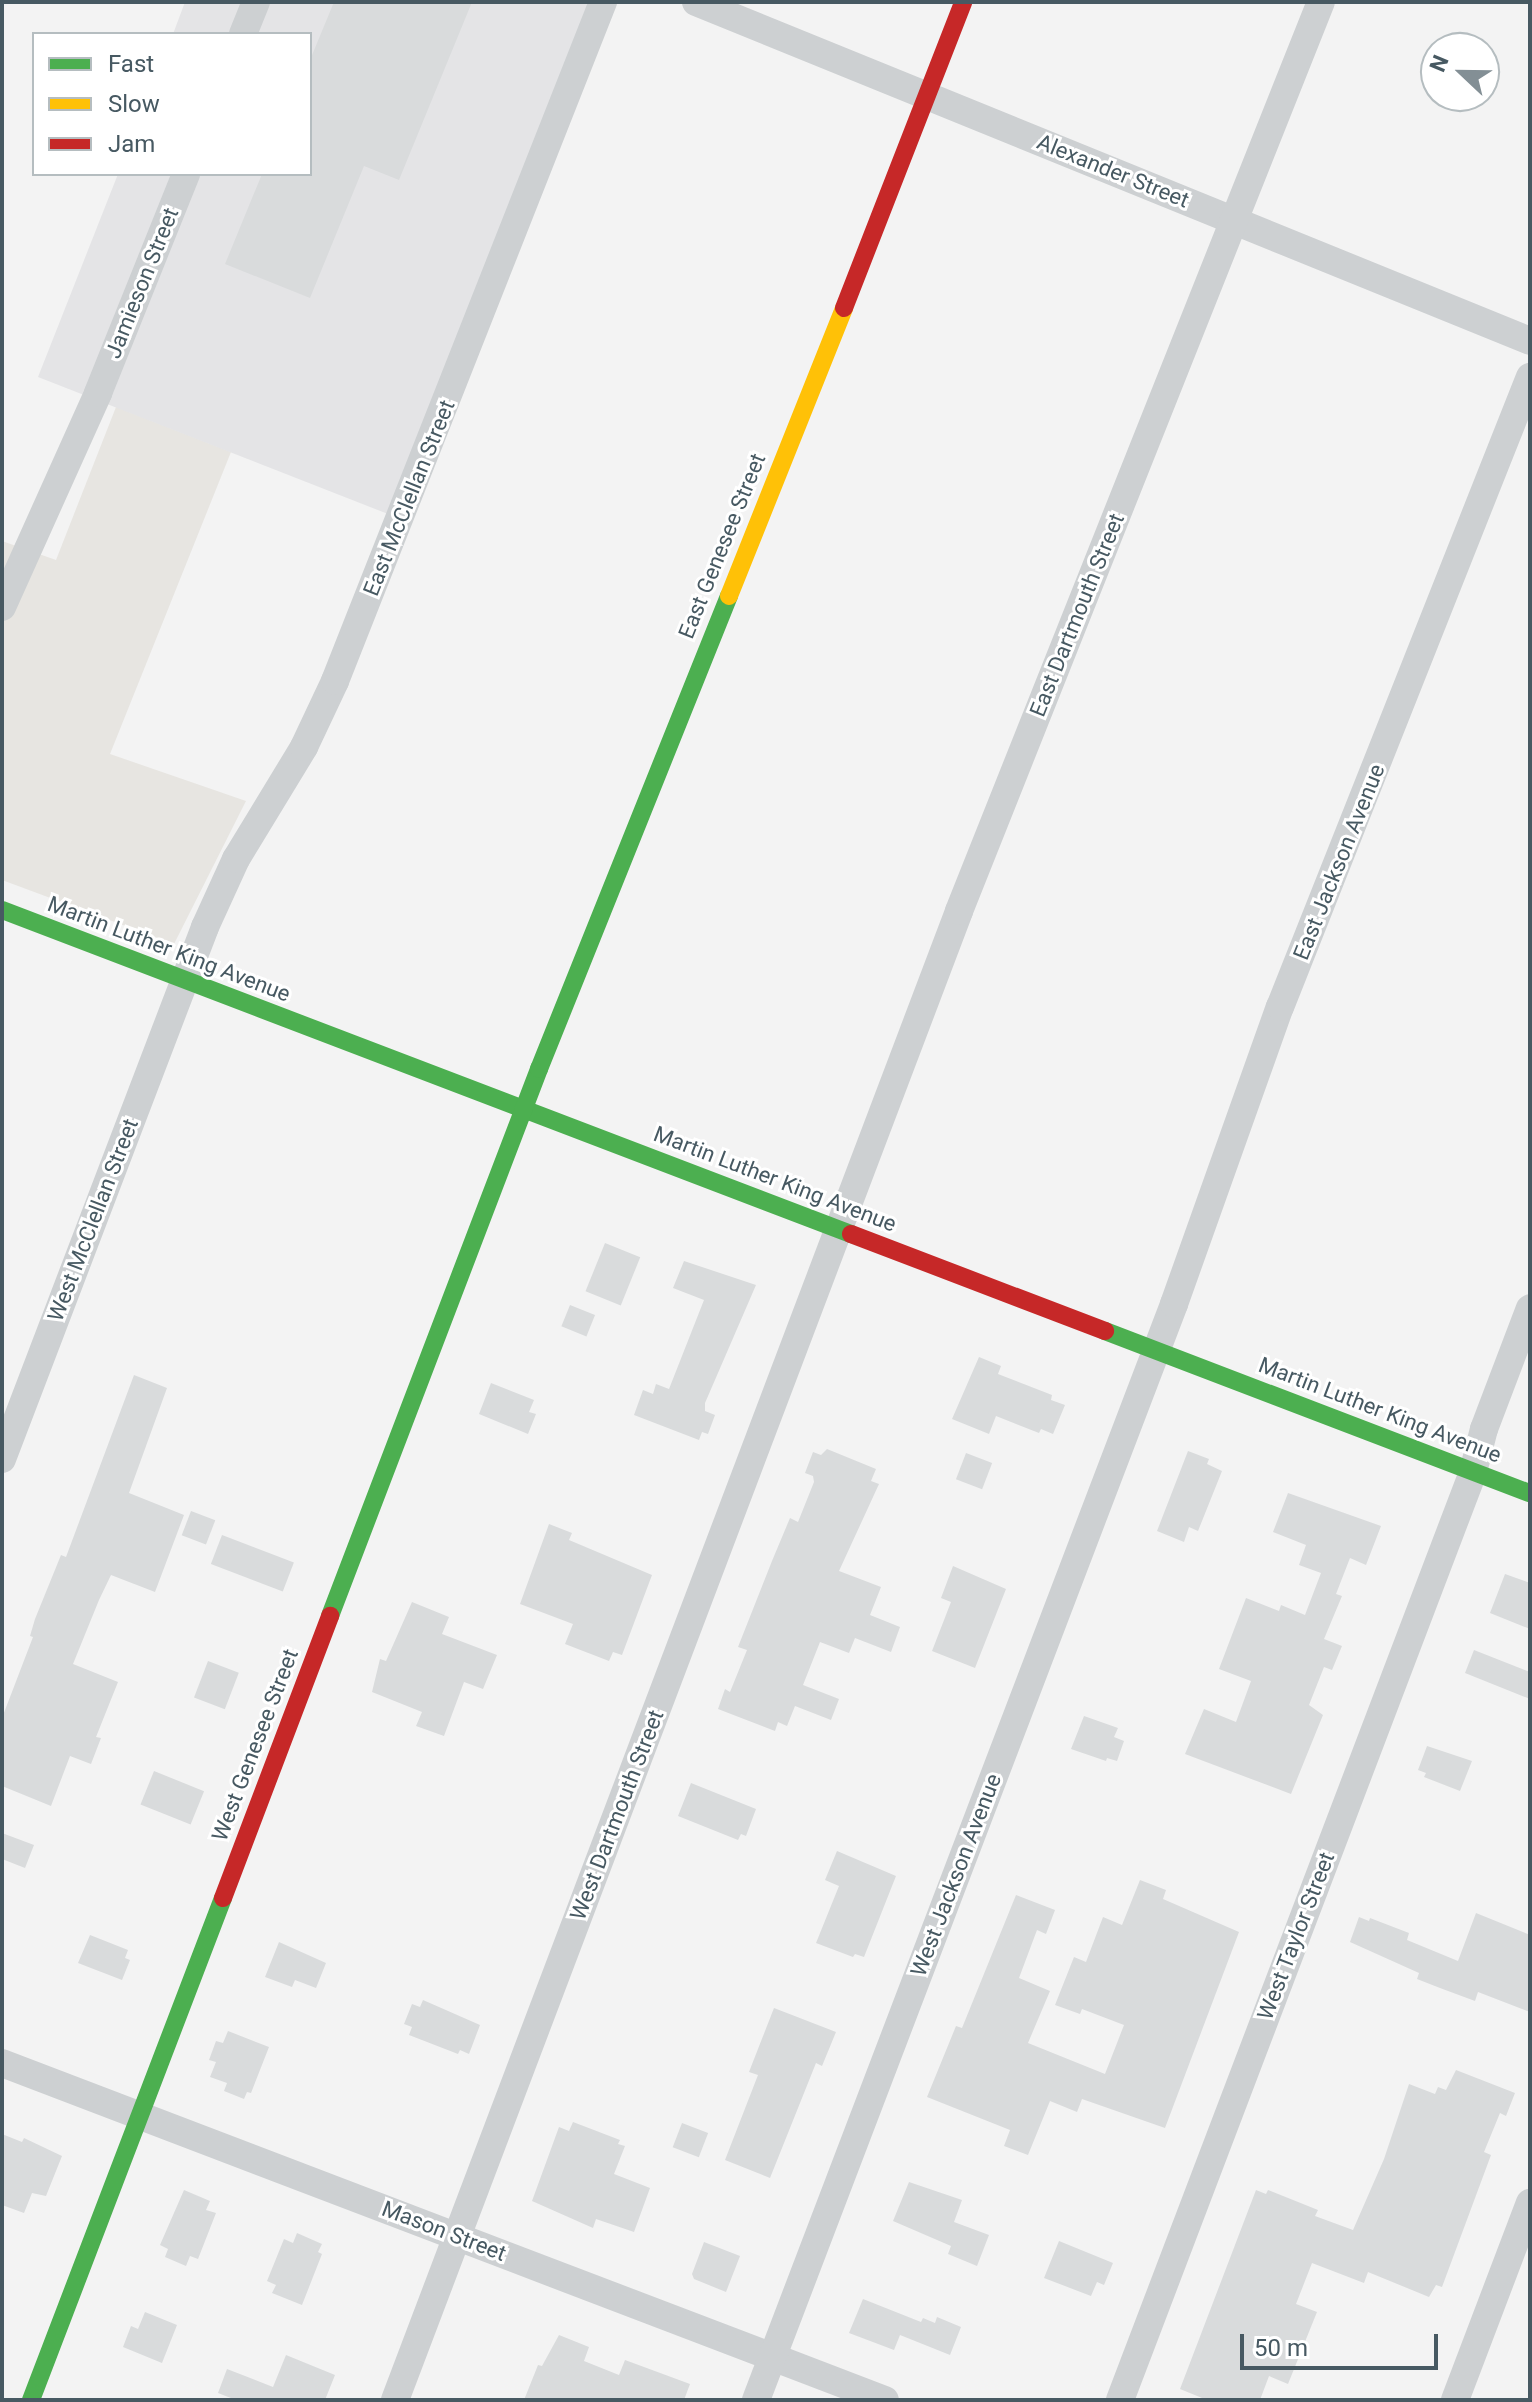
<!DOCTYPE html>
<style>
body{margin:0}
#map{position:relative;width:1532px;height:2402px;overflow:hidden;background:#f3f3f3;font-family:Roboto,sans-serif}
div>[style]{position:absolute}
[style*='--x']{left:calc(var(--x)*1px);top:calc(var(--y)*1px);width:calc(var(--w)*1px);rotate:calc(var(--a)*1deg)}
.commercial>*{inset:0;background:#e7e5e1}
.education>*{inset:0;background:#e4e4e6}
.building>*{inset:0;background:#d9dbdc;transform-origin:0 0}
.street>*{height:28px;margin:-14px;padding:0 14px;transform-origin:14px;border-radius:14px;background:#cdd0d2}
.fast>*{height:18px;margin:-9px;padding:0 9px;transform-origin:9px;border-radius:9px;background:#4caf50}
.slow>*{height:18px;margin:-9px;padding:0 9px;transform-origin:9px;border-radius:9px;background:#ffc107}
.jam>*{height:18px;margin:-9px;padding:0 9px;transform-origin:9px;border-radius:9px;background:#c62828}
span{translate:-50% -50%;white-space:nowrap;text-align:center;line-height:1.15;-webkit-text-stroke:6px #fff;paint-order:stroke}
.street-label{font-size:22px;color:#475962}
.frame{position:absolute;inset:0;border:4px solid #475962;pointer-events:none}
.legend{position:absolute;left:32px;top:32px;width:280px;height:144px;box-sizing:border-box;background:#fff;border:2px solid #b5bdc0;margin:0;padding:10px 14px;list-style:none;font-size:24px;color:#475962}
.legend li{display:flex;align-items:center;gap:16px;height:40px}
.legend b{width:40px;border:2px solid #b5bdc0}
.north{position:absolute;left:1420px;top:32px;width:80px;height:80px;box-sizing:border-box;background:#fff;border:2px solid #b5bdc0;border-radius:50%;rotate:292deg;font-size:22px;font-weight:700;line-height:32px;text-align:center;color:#475962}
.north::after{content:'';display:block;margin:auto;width:28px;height:36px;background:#838f95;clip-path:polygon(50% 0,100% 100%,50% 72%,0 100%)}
.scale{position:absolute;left:1240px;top:2334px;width:198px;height:36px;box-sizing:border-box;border:4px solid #475962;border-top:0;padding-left:10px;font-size:24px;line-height:28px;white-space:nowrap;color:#475962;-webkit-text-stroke:6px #fff;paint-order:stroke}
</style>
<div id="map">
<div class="commercial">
<div style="clip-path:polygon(116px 407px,231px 452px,110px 754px,246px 801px,174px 944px,2px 880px,2px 541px,56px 560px)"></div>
</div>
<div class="education">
<div style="clip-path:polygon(185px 2px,589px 2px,388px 514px,38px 377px,118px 174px,310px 174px,310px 34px,173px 34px)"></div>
</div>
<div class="building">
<div style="clip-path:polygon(334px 2px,472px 2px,399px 180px,364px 166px,310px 298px,225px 264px,262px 174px,310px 174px,310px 60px)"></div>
<div style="left:605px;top:1243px;width:38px;height:52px;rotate:22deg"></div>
<div style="clip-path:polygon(684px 1261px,756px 1285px,705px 1403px,705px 1411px,715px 1415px,708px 1434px,702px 1432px,699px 1440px,634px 1415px,643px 1390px,653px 1394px,656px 1384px,669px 1389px,704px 1300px,673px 1288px)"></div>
<div style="left:570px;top:1305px;width:27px;height:23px;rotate:22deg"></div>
<div style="clip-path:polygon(979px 1357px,1001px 1366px,998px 1374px,1052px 1395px,1051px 1400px,1065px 1405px,1053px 1434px,1041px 1429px,1039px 1433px,996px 1416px,989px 1434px,952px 1419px)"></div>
<div style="clip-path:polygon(134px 1375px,167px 1388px,129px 1493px,184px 1515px,155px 1592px,111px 1575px,99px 1600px,73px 1664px,118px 1682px,96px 1737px,101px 1738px,91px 1764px,70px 1756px,51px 1806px,2px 1786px,2px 1718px,33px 1637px,30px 1636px,35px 1619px,61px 1555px,66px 1557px)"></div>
<div style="clip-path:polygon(491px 1383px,534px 1400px,529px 1412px,536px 1414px,528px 1434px,479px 1414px)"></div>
<div style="clip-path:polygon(827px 1449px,876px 1469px,871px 1481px,879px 1484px,839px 1571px,881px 1587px,870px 1615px,900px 1627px,891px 1652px,855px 1638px,849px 1653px,820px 1642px,803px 1685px,839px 1699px,831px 1720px,795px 1706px,787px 1726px,778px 1722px,775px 1731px,718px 1709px,725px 1689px,730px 1692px,747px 1650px,738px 1647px,772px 1561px,790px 1518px,798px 1522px,814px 1482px,813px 1476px,805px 1473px,813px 1452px,821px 1455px)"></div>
<div style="clip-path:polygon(1188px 1451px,1209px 1459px,1207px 1464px,1222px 1471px,1198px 1531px,1189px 1527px,1184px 1542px,1157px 1531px)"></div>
<div style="left:966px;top:1453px;width:28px;height:28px;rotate:21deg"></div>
<div style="clip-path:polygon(1288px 1493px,1381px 1526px,1366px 1565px,1350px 1558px,1336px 1594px,1342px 1596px,1324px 1639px,1342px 1646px,1332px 1670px,1324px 1667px,1309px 1705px,1323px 1715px,1291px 1794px,1185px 1754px,1204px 1709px,1236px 1722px,1251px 1681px,1219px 1669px,1246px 1598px,1279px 1611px,1281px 1605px,1305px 1615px,1321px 1573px,1299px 1565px,1306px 1545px,1273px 1532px)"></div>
<div style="left:191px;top:1511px;width:26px;height:26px;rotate:21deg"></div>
<div style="clip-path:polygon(549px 1524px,572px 1533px,569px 1540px,652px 1575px,622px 1655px,613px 1652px,609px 1661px,565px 1644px,573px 1624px,520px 1604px)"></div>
<div style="left:222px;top:1535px;width:77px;height:31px;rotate:21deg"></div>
<div style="clip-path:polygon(953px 1566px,1006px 1589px,975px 1668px,932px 1651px,951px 1602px,941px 1598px)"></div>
<div style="clip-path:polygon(1505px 1574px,1530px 1583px,1530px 1629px,1490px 1613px)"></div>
<div style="clip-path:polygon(412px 1602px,449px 1617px,442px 1634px,497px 1655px,483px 1689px,464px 1682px,444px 1736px,416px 1726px,422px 1712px,372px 1692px,380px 1659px,386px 1661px)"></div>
<div style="clip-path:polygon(1474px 1650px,1530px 1672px,1530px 1699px,1465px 1673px)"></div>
<div style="left:208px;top:1661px;width:33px;height:39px;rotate:21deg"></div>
<div style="clip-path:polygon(1084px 1716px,1118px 1728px,1114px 1737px,1124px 1741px,1117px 1761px,1107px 1758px,1106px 1761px,1071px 1749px)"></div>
<div style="clip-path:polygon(1427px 1746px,1472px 1761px,1460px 1791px,1424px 1777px,1426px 1773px,1418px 1770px)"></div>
<div style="left:154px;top:1771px;width:54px;height:36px;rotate:22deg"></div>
<div style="clip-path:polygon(691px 1783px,756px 1809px,746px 1836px,741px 1834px,738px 1840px,678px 1816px)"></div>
<div style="clip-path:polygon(2px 1833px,34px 1845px,25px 1868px,2px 1859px)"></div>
<div style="clip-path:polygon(837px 1851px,896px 1876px,864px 1957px,855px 1954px,853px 1957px,816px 1943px,839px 1886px,825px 1880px)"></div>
<div style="clip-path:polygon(1140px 1880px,1166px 1890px,1163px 1899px,1239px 1932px,1165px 2128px,1082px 2099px,1077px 2112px,1050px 2101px,1028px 2155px,1004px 2146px,1010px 2130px,927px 2097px,956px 2026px,962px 2028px,1016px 1895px,1055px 1910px,1046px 1934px,1037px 1930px,1019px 1978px,1050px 1991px,1028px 2043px,1105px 2074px,1124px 2025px,1082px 2009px,1080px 2014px,1055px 2005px,1074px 1957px,1086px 1962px,1103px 1917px,1122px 1925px)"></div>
<div style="clip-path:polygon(1476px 1913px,1530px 1935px,1530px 2012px,1478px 1992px,1475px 2001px,1440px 1988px,1417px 1979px,1419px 1973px,1350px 1942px,1359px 1917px,1369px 1921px,1370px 1918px,1409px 1933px,1407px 1940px,1458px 1961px)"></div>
<div style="clip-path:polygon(90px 1935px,128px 1950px,125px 1958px,130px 1960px,122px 1980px,78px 1963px)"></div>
<div style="clip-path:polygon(279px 1942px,326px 1963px,316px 1988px,295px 1980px,292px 1987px,265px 1977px)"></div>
<div style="clip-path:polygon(423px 2000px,480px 2025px,469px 2054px,460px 2050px,458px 2054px,409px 2035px,412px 2027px,404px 2024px,412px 2004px,420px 2007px)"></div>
<div style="clip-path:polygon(774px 2008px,836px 2032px,822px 2066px,816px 2063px,770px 2178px,725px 2160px,758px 2075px,749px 2072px)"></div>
<div style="clip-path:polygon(228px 2031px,269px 2047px,251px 2093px,247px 2092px,244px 2099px,224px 2091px,227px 2083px,210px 2077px,216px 2062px,209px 2060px,216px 2041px,223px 2043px)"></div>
<div style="clip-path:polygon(1456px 2070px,1515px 2093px,1506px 2116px,1500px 2113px,1484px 2152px,1491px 2155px,1442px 2287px,1436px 2285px,1429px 2297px,1368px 2272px,1364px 2283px,1312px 2263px,1296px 2304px,1317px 2312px,1288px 2384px,1269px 2376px,1260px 2400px,1207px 2400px,1180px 2389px,1256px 2190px,1266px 2194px,1268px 2190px,1318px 2210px,1315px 2216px,1353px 2230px,1384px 2159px,1409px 2084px,1435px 2094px,1438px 2087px,1446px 2090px)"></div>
<div style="clip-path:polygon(573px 2122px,620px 2140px,618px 2144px,625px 2146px,614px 2174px,650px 2188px,634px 2232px,596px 2219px,593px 2228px,532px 2201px,559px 2127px,569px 2131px)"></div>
<div style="left:682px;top:2123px;width:28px;height:26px;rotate:21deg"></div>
<div style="clip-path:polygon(2px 2134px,22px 2142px,24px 2138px,62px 2156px,46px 2196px,32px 2193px,24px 2213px,2px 2205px)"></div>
<div style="clip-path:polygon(909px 2182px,962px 2200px,954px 2222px,989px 2235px,977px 2266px,948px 2254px,951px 2246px,893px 2221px)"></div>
<div style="clip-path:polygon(184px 2190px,210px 2201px,206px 2210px,216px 2213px,198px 2259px,190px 2256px,186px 2266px,165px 2257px,168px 2249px,160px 2245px)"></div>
<div style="clip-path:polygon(297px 2233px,322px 2244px,318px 2252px,322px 2254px,302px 2305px,272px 2293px,276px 2285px,267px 2281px,284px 2239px,293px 2243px)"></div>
<div style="clip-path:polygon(1059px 2241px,1113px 2263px,1104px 2285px,1097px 2282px,1091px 2296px,1044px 2278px)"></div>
<div style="clip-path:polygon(704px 2242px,740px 2256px,726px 2292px,694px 2279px,692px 2274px)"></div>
<div style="clip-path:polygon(863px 2299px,921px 2322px,923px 2318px,935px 2323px,937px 2317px,961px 2327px,950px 2355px,900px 2335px,894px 2350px,849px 2333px)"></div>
<div style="clip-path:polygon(145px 2312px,177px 2325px,162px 2363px,123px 2347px,131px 2326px,138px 2329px)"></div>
<div style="clip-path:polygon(559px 2335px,589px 2347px,584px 2361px,619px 2375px,625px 2360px,690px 2384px,684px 2400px,524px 2400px,538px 2365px,542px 2366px)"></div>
<div style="clip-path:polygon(286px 2355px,335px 2375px,325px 2400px,236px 2400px,218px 2393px,227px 2369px,273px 2387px)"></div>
</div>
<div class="street">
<div style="--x:696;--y:2;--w:900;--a:22.12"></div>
<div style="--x:243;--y:34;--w:35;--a:-68"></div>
<div style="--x:2;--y:607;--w:235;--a:-65.8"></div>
<div style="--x:98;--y:393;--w:236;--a:-68.1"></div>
<div style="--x:2;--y:1459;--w:569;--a:-69.11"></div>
<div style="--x:205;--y:927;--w:75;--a:-65.5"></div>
<div style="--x:236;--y:859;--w:131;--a:-58.7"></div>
<div style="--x:304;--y:747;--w:73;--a:-64.8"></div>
<div style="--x:335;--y:681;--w:730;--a:-68.46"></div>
<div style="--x:2;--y:2063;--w:945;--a:20.89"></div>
<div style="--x:395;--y:2400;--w:1592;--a:-69.25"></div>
<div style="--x:959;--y:911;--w:978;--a:-68.29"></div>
<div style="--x:756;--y:2400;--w:1173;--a:-69.12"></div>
<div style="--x:1174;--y:1304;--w:315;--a:-70.4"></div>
<div style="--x:1280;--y:1007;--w:678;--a:-68.36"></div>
<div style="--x:1120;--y:2400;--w:993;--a:-69.17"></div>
<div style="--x:1473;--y:1472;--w:44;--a:-75.7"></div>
<div style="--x:1484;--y:1429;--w:129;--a:-69.2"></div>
<div style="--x:1455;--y:2400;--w:211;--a:-69.2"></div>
</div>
<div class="fast">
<div style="--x:2;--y:910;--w:909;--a:20.89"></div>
<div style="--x:1105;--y:1331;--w:455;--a:20.9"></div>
<div style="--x:330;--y:1616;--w:586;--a:-69.09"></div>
<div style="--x:539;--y:1069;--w:510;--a:-68.12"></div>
<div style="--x:31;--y:2400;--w:537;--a:-69.07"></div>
</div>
<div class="slow">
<div style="--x:729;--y:596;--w:310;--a:-68.2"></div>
</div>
<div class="jam">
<div style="--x:844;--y:308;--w:328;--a:-68.7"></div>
<div style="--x:851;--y:1234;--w:272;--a:20.9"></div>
<div style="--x:223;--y:1898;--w:302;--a:-69.2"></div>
</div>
<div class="street-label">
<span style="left:1113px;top:171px;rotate:22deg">Alexander Street</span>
<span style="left:142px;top:283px;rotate:-68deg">Jamieson Street</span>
<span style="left:409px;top:498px;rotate:-68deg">East McClellan Street</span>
<span style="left:722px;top:546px;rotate:-68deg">East Genesee Street</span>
<span style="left:1077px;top:615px;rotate:-68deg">East Dartmouth Street</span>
<span style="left:1339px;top:862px;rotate:-68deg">East Jackson Avenue</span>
<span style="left:169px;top:949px;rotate:21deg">Martin Luther King Avenue</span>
<span style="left:775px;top:1179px;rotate:21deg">Martin Luther King Avenue</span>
<span style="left:93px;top:1220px;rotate:-69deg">West McClellan Street</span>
<span style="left:1380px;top:1410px;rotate:21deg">Martin Luther King Avenue</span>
<span style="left:255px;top:1745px;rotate:-69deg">West Genesee Street</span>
<span style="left:617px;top:1815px;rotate:-69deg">West Dartmouth Street</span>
<span style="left:956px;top:1875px;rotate:-69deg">West Jackson Avenue</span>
<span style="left:1296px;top:1936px;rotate:-69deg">West Taylor Street</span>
<span style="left:444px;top:2231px;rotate:21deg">Mason Street</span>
</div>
<div class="frame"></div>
<ul class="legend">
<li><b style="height:10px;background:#4caf50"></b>Fast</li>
<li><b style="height:10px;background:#ffc107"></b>Slow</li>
<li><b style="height:10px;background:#c62828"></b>Jam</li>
</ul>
<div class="north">N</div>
<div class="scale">50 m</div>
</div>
